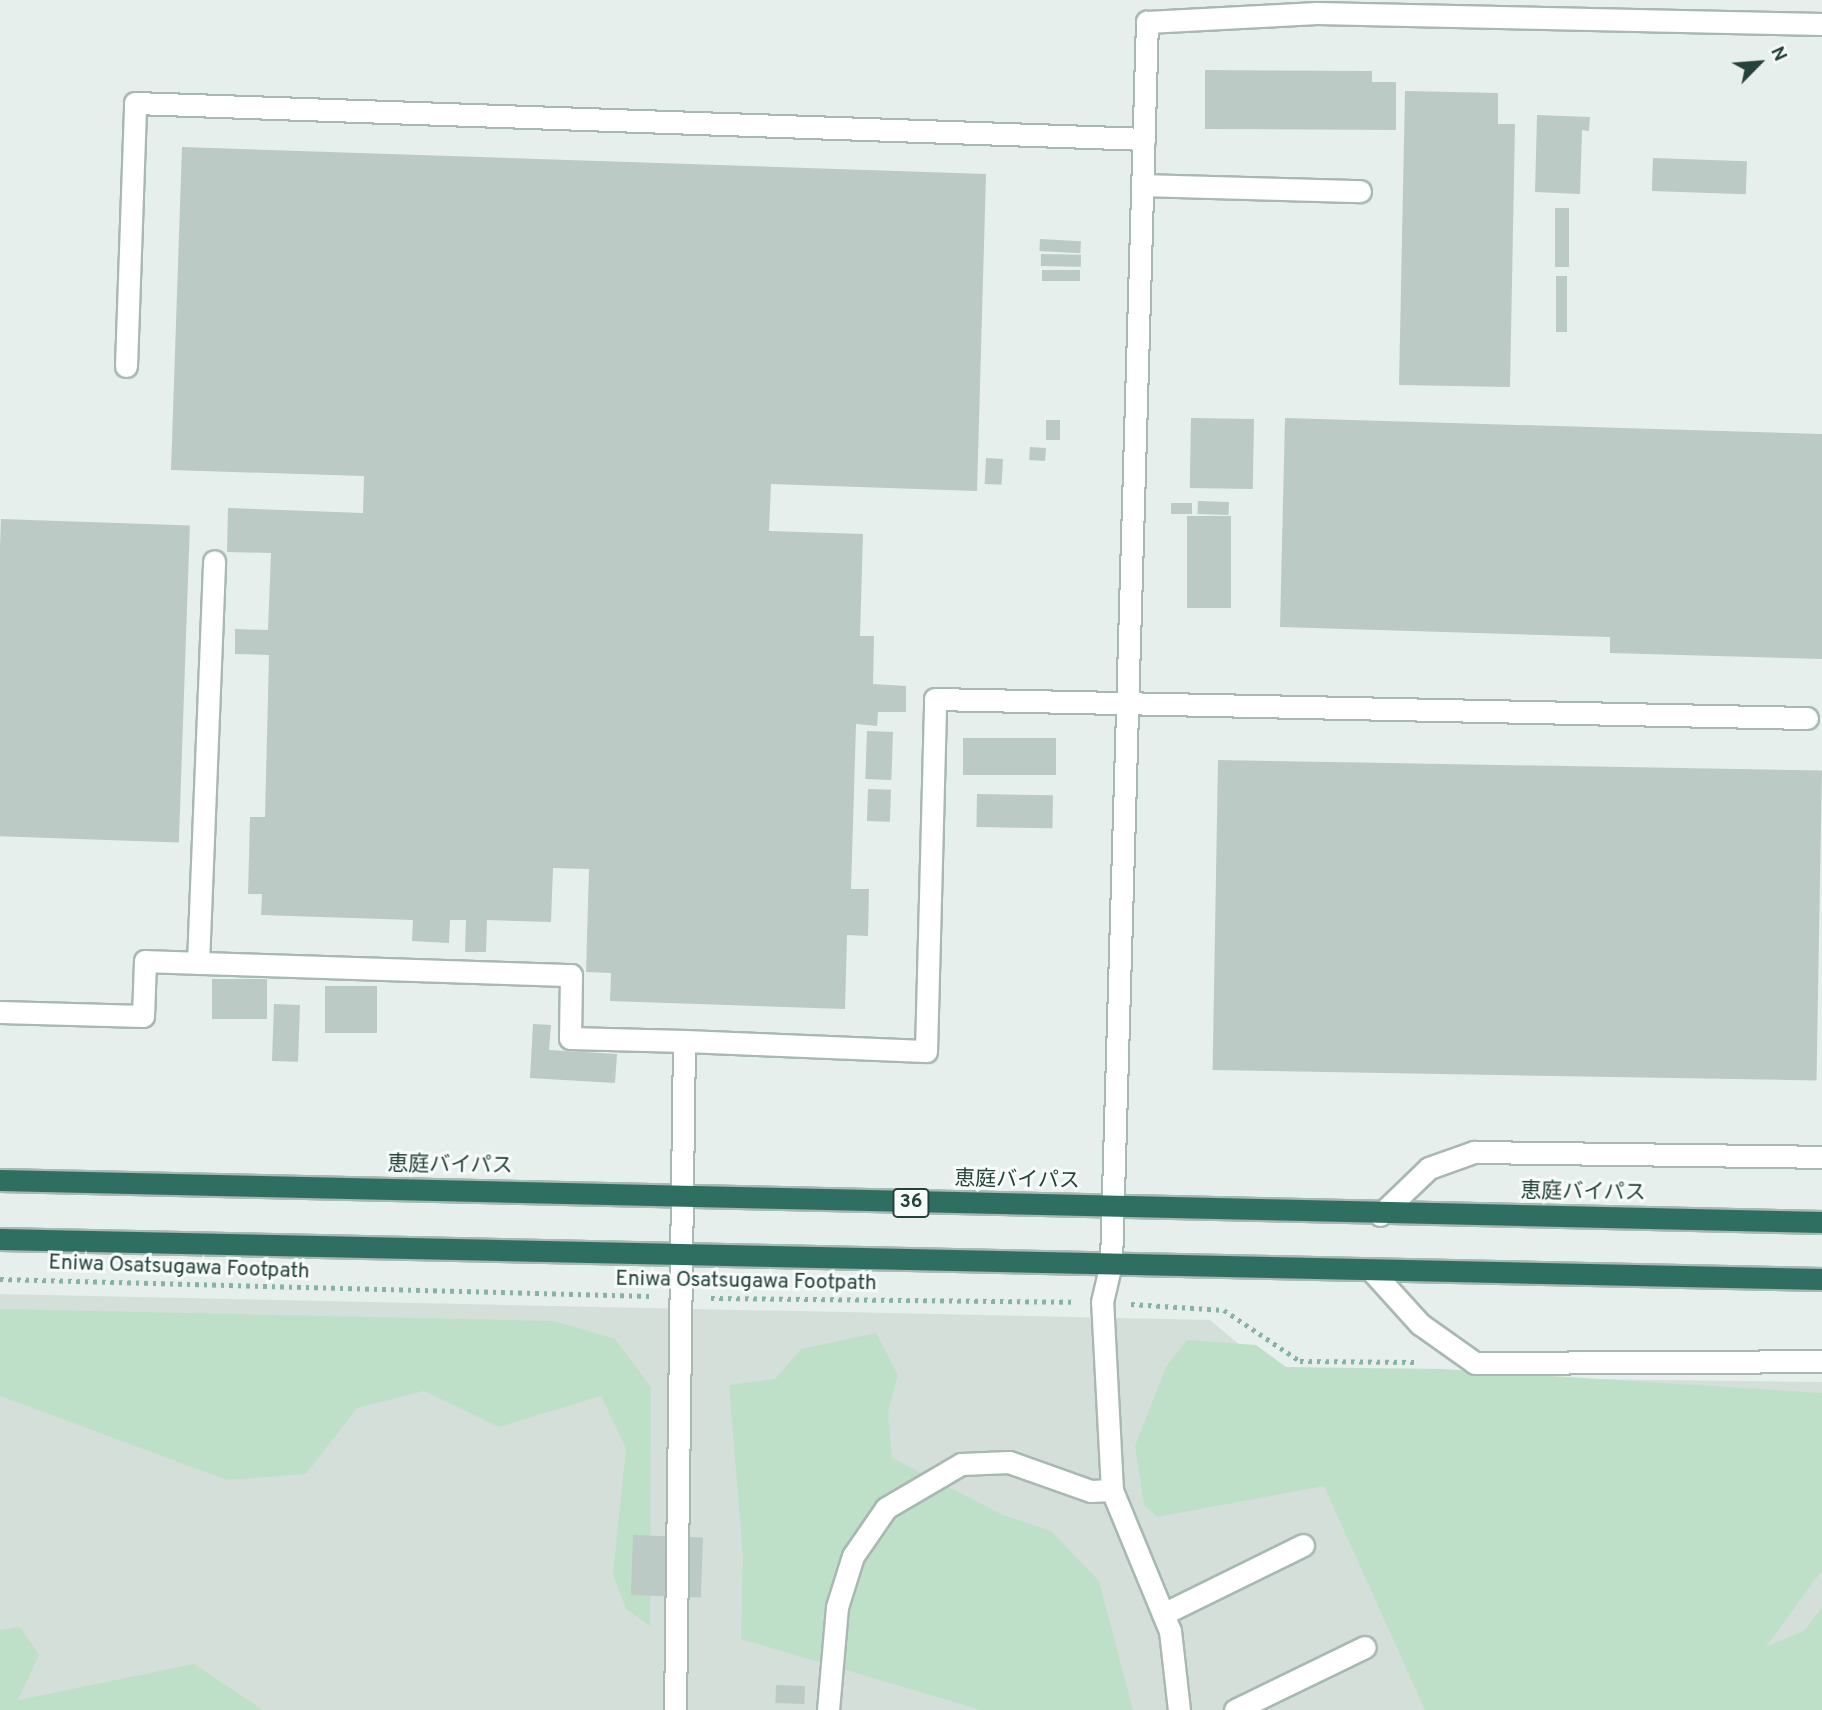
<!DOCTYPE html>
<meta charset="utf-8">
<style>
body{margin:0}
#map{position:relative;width:1822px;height:1710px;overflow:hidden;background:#e6efeb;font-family:Overpass,"Noto Sans JP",sans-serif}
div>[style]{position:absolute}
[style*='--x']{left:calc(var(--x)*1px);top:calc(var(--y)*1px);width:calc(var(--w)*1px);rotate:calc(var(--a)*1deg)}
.built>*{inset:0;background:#d4dfda}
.green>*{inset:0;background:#bfe0c8}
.building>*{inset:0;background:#bbcac4;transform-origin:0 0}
.path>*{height:4.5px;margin-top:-2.25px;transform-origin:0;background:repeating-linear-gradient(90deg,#86b3a5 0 3.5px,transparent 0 8.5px)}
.roads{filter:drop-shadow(2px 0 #a8b8b2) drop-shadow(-2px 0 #a8b8b2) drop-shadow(0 2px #a8b8b2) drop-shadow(0 -2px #a8b8b2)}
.minor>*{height:21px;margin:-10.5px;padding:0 10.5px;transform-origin:10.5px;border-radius:10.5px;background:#fff}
.highway>*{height:21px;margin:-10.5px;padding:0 10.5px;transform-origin:10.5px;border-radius:10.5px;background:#2f6f62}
span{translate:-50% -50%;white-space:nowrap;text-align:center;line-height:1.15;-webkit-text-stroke:6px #f7fbf9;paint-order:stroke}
.shield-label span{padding:2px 5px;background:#f7fbf9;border:2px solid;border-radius:5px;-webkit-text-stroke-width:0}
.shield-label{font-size:19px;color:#24423a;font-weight:700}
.street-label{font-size:21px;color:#24423a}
.north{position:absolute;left:1724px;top:28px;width:70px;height:70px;-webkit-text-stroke:5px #f7fbf9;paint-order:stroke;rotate:65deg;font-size:19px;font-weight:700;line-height:28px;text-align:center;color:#24423a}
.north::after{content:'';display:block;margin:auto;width:24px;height:32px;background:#24423a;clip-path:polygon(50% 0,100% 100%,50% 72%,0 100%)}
</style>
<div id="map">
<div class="built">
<div style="clip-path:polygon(0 1294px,1210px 1320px,1276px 1375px,1822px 1382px,1822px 1710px,0 1710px)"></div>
</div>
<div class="green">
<div style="clip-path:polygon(0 1309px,554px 1321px,615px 1339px,651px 1387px,650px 1626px,626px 1609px,613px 1575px,626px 1448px,601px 1396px,499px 1427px,424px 1391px,357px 1408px,306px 1474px,227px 1480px,0 1396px)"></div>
<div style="clip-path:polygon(876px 1333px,898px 1375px,888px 1412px,892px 1458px,1003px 1515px,1051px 1531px,1099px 1581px,1133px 1710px,981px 1710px,741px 1639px,743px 1557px,729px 1385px,775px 1379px,801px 1349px)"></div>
<div style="clip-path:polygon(1187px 1340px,1256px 1345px,1286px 1367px,1443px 1369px,1822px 1393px,1822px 1570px,1766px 1647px,1805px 1630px,1822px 1607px,1822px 1710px,1425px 1710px,1324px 1486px,1157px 1517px,1144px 1505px,1135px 1446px,1166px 1367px)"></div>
<div style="clip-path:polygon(20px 1627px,39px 1655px,18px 1700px,194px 1664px,263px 1710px,0 1710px,0 1630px)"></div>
</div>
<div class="building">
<div style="clip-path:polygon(1205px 70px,1372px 71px,1372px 82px,1396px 82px,1396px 130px,1205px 129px)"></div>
<div style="clip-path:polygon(1405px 91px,1498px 93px,1498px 124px,1515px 124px,1510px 387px,1399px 385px)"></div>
<div style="clip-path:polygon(1537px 115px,1590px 117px,1589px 131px,1582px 130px,1580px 194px,1535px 192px)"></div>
<div style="clip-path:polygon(182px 147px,986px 174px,977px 491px,771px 484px,769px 531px,863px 534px,860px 636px,874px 636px,873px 684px,906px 686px,906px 712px,878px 712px,877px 726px,856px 724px,851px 889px,869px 889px,868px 936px,847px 935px,845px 1009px,610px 1001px,611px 973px,586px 972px,589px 869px,553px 868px,551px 922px,487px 920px,486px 952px,465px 952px,466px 920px,450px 920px,449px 943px,412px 941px,413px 920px,261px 915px,262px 894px,248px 894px,250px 817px,265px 817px,269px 655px,235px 654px,235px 629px,268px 630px,271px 553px,227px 552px,228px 508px,363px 513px,364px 476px,171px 470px)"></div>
<div style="left:1653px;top:158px;width:94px;height:33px;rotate:2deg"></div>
<div style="left:1555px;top:208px;width:14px;height:59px"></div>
<div style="left:1040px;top:239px;width:41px;height:12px;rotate:3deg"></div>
<div style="left:1041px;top:254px;width:40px;height:12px;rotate:1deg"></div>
<div style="left:1042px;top:270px;width:38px;height:11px"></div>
<div style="left:1556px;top:276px;width:11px;height:56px"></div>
<div style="left:1191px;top:418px;width:63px;height:70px;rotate:1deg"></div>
<div style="clip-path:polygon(1285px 418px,1822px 434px,1822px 659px,1610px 653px,1610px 637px,1280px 627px)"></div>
<div style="left:1046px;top:420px;width:14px;height:20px"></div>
<div style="left:1030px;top:447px;width:16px;height:13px;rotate:4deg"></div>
<div style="left:986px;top:458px;width:17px;height:26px;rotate:3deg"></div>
<div style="left:1198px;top:501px;width:31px;height:13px;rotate:2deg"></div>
<div style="left:1192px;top:503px;width:11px;height:21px;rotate:90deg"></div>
<div style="left:1187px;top:516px;width:44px;height:92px"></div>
<div style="left:1px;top:519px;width:189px;height:317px;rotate:2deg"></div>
<div style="left:867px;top:731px;width:26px;height:48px;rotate:2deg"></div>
<div style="left:963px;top:738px;width:93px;height:37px"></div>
<div style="left:1218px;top:760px;width:604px;height:310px;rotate:1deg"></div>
<div style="left:868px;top:789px;width:23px;height:32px;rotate:2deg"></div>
<div style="left:977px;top:794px;width:76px;height:33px;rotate:1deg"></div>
<div style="left:212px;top:979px;width:55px;height:40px"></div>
<div style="left:325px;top:986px;width:52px;height:47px"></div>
<div style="left:274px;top:1004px;width:26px;height:57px;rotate:2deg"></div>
<div style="clip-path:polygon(533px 1024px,551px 1025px,549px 1050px,617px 1054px,615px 1083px,530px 1078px)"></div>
<div style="left:633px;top:1535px;width:70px;height:60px;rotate:2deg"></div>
<div style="left:776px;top:1685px;width:29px;height:18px;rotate:2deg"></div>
</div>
<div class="path">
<div style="--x:0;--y:1279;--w:650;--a:1.5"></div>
<div style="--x:711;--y:1298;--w:362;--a:0.6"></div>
<div style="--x:1131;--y:1304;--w:93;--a:3.7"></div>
<div style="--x:1224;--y:1310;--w:92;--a:33.9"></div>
<div style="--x:1300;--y:1361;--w:118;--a:0.5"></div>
</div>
<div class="roads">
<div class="minor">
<div style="--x:1142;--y:185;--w:218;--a:1.6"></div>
<div style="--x:126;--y:366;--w:263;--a:-88"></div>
<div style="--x:135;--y:103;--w:1010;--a:2.04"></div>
<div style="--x:198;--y:963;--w:402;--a:-87.7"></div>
<div style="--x:0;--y:1012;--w:143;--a:1.6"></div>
<div style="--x:143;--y:1016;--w:55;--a:-87.9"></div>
<div style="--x:145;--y:961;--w:426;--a:1.9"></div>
<div style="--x:571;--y:975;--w:63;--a:90.9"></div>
<div style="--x:570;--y:1038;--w:114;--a:1.5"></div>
<div style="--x:1380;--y:1215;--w:68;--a:-43.8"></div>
<div style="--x:1429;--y:1168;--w:48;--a:-19.6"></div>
<div style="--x:1474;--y:1152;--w:348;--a:0.8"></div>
<div style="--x:1371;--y:1270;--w:73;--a:47.8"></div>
<div style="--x:1420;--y:1324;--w:67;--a:35.3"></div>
<div style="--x:1475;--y:1363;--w:347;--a:-0.3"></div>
<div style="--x:1163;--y:1614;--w:156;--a:-26.2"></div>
<div style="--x:675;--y:1710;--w:669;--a:-89.23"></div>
<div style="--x:684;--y:1041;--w:242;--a:2.4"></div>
<div style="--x:926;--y:1051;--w:352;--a:-88.5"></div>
<div style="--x:935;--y:699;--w:872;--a:1.25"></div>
<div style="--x:828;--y:1710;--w:103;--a:-85"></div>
<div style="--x:837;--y:1607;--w:53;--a:-72.6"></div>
<div style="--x:853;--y:1556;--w:58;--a:-55.5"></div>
<div style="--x:886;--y:1508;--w:87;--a:-30.4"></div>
<div style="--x:961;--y:1464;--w:48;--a:-2.4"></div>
<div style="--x:1009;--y:1462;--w:87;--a:19.5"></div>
<div style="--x:1091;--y:1491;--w:21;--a:-3"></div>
<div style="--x:1179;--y:1710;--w:80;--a:-96.5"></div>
<div style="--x:1170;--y:1631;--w:152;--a:-112.4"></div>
<div style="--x:1112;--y:1490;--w:188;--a:-93"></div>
<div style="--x:1102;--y:1302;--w:40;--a:-77"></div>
<div style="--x:1111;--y:1263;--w:1242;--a:-88.34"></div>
<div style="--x:1147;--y:22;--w:170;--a:-3"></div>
<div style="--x:1317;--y:13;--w:505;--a:1.25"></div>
<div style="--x:1235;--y:1710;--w:144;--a:-25.9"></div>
</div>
<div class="highway">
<div style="--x:0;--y:1180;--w:1822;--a:1.32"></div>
<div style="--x:0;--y:1239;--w:1822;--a:1.26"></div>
</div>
</div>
<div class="shield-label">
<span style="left:911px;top:1203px">36</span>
</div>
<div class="street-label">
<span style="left:450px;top:1166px;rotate:1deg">恵庭バイパス</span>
<span style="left:1017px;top:1181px;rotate:1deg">恵庭バイパス</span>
<span style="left:1583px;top:1193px;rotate:1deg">恵庭バイパス</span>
<span style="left:179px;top:1268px;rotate:2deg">Eniwa Osatsugawa Footpath</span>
<span style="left:746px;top:1282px;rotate:1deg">Eniwa Osatsugawa Footpath</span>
</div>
<div class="north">N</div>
</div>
